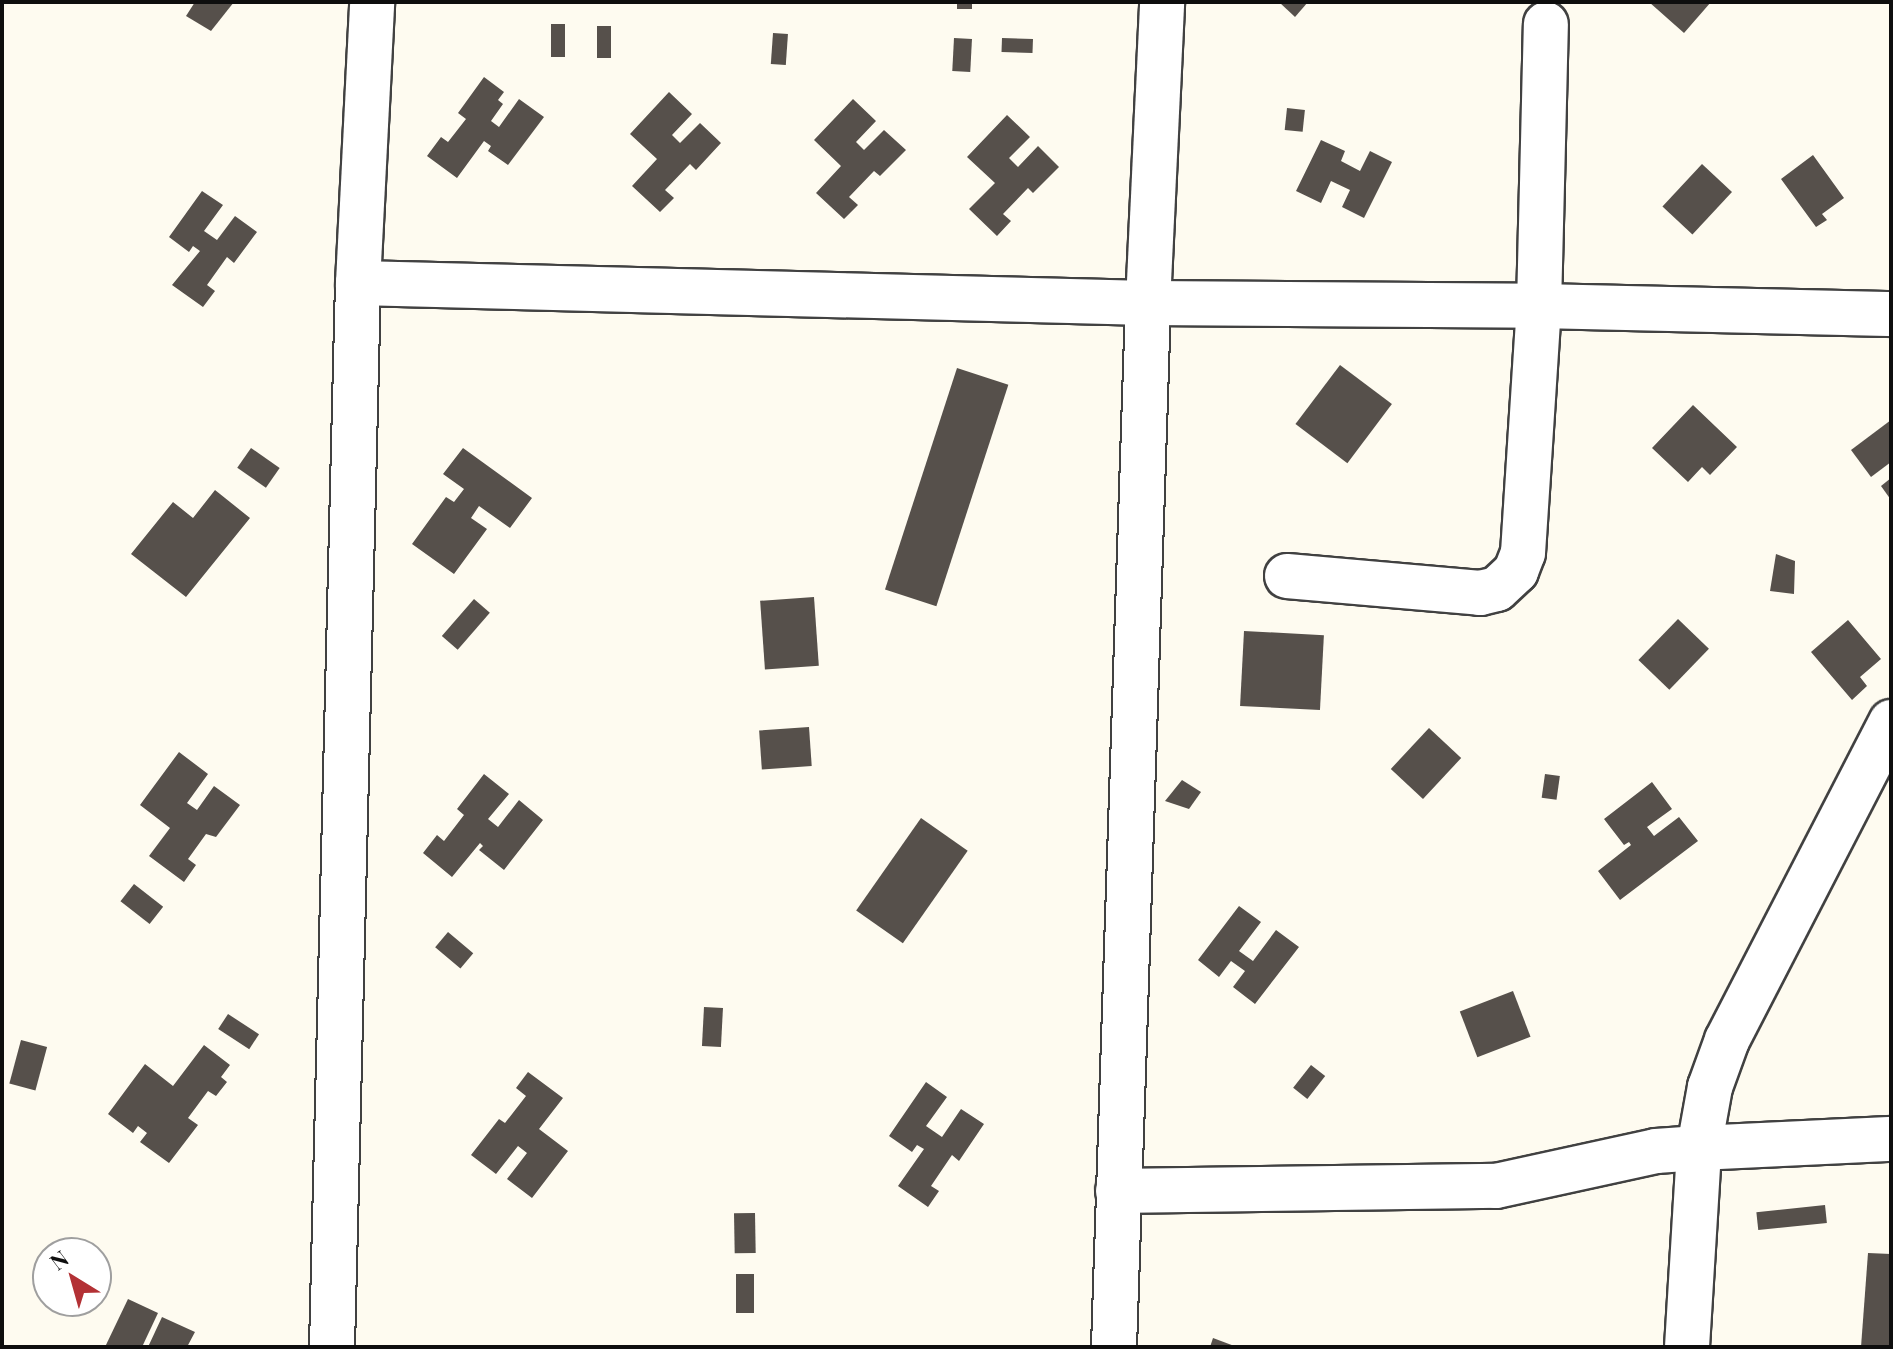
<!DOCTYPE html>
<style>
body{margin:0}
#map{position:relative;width:1893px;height:1349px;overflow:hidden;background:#fefbf0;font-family:"Playfair Display",serif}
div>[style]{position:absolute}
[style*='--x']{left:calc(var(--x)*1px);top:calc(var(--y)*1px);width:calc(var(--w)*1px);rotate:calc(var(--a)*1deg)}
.building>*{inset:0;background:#56504b;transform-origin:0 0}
.roads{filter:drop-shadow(2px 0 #414141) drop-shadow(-2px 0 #414141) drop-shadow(0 2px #414141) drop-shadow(0 -2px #414141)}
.minor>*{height:44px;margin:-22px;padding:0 22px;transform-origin:22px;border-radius:22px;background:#fff}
span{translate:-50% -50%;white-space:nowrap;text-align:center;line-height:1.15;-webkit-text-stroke:8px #fff;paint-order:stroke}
.frame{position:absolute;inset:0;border:4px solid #0e0e0e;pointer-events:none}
.north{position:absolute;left:32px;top:1237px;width:80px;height:80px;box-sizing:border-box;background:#fff;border:2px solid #9f9f9f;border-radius:50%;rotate:323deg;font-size:22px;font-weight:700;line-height:32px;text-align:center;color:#0e0e0e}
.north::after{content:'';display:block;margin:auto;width:28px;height:36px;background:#b33135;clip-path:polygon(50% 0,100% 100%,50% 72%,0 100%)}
</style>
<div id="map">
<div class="building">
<div style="clip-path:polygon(195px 2px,234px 2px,211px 31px,186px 16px)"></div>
<div style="left:957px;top:2px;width:15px;height:7px"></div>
<div style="clip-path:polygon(1279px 2px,1308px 2px,1295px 17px)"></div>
<div style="clip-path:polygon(1649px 2px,1711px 2px,1684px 33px)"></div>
<div style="left:551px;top:24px;width:14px;height:33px"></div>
<div style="left:597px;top:26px;width:14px;height:32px"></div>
<div style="left:773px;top:33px;width:15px;height:31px;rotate:4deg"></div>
<div style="left:954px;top:38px;width:18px;height:33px;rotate:3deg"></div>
<div style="left:1002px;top:38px;width:31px;height:14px;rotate:2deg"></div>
<div style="clip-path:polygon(484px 77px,504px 92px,498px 100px,503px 104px,491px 121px,499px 127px,519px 99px,544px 117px,508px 165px,488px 151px,491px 146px,484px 141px,457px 178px,427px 156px,441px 137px,448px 142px,466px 119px,458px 113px)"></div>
<div style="clip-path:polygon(669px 92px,692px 114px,672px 135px,680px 143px,700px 123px,721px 143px,696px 170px,690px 164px,665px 190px,674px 198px,660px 212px,632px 186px,657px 159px,630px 134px)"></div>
<div style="clip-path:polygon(853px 99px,876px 121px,856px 142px,864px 150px,884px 130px,906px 150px,880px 176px,874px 171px,849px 197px,858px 205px,844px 219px,816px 193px,841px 166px,814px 140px)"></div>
<div style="left:1287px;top:108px;width:18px;height:22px;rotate:6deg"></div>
<div style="clip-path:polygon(1007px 115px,1030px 137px,1009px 158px,1018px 167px,1038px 146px,1059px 167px,1033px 193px,1028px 188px,1003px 214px,1011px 221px,997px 236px,969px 209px,995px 183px,967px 157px)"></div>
<div style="clip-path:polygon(1321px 140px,1345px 151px,1341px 161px,1360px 171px,1370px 151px,1392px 162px,1364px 218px,1342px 207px,1350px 190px,1331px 181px,1321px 203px,1296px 191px)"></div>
<div style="clip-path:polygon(1813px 155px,1844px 198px,1822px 214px,1827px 220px,1816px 227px,1781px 179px)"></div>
<div style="left:1702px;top:164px;width:41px;height:58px;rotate:43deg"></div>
<div style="clip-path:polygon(202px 191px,223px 205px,204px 231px,217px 240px,235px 216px,257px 232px,234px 263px,227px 257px,207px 285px,215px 291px,203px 307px,172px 285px,200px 251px,193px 246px,189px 252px,169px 237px)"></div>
<div style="left:1340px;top:365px;width:65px;height:74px;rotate:37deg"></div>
<div style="left:957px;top:368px;width:54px;height:233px;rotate:18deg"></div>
<div style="clip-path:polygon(1693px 405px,1737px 447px,1710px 475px,1702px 467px,1688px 482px,1652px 448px)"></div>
<div style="clip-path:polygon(1891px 420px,1891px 462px,1871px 477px,1851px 450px)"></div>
<div style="left:251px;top:448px;width:35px;height:24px;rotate:35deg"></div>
<div style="clip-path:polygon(463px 448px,532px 498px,510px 528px,479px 506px,471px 518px,487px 529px,454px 574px,412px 544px,446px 497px,454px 502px,464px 489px,443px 474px)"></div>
<div style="clip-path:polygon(1891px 478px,1891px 500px,1881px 486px)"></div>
<div style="clip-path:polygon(215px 490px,250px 518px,186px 597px,131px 554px,173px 502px,193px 518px)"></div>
<div style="clip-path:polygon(1776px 554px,1795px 561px,1794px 594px,1770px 591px)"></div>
<div style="left:814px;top:597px;width:69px;height:54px;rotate:86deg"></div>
<div style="left:474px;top:599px;width:21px;height:49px;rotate:41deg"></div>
<div style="left:1678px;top:619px;width:43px;height:57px;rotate:44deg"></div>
<div style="clip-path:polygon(1848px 620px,1881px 659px,1860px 677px,1867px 686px,1852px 700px,1811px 652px)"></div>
<div style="left:1244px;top:631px;width:80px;height:75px;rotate:3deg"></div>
<div style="left:809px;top:727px;width:39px;height:50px;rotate:86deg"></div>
<div style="left:1429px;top:728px;width:44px;height:56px;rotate:43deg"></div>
<div style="clip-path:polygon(179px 752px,208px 774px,187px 803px,197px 810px,214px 786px,240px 805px,216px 837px,206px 834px,188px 859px,196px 865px,184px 882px,149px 856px,170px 828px,140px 805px)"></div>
<div style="clip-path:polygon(484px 774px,509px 794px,488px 819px,498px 827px,519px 800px,543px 820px,504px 870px,479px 850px,483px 846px,480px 843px,452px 877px,423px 853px,437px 835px,444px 841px,464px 815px,457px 809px)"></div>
<div style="left:1545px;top:774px;width:15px;height:24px;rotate:8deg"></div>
<div style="clip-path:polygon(1182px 780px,1201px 792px,1189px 809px,1165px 801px)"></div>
<div style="clip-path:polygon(1652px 782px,1672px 809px,1647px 827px,1654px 836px,1679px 817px,1698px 841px,1620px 900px,1598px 871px,1631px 845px,1629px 842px,1624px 845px,1604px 819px)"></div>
<div style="left:921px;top:818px;width:57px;height:113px;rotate:35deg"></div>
<div style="left:134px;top:884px;width:37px;height:22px;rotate:38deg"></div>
<div style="clip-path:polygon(1239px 906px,1261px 922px,1239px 951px,1253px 961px,1276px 930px,1299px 947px,1255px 1004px,1233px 987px,1245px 971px,1231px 961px,1219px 977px,1198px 960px)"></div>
<div style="left:448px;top:932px;width:33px;height:20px;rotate:40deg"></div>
<div style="left:1513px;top:991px;width:49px;height:57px;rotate:69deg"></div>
<div style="left:704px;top:1007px;width:19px;height:39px;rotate:3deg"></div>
<div style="left:228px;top:1014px;width:37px;height:18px;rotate:33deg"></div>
<div style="left:21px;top:1040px;width:27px;height:45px;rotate:15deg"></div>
<div style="clip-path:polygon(204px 1045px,230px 1065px,221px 1077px,227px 1082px,216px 1096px,208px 1091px,188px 1118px,198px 1125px,169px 1163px,140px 1142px,147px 1133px,138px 1126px,133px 1133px,108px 1114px,145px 1064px,173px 1086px)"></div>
<div style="left:1311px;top:1065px;width:18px;height:29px;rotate:38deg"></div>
<div style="clip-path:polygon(528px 1072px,563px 1098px,539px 1129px,568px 1151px,532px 1198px,507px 1179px,527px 1153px,518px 1146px,496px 1174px,471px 1155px,499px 1119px,505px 1123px,526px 1096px,516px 1088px)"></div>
<div style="clip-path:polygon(926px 1082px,947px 1097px,926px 1126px,942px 1137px,961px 1109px,984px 1124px,959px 1161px,952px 1155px,931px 1186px,939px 1191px,928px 1207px,898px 1186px,924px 1149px,917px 1145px,912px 1152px,889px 1136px)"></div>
<div style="left:1825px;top:1205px;width:18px;height:69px;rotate:84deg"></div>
<div style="left:755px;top:1213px;width:40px;height:21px;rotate:89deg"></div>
<div style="clip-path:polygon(1868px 1253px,1891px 1254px,1891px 1347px,1861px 1347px)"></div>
<div style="left:736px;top:1274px;width:18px;height:39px"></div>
<div style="clip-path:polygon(128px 1299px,158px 1313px,142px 1347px,105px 1347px)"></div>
<div style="clip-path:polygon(162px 1317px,195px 1332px,187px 1347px,148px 1347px)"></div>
<div style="clip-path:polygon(1213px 1338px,1237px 1347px,1210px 1347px)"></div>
</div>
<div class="roads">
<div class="minor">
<div style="--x:358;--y:283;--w:790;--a:1.45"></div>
<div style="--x:1148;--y:303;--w:391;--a:0.4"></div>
<div style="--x:1539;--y:306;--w:352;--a:1.3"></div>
<div style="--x:1287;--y:576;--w:194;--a:5"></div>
<div style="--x:1480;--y:593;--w:17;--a:-13"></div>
<div style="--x:1497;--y:589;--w:26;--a:-43"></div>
<div style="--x:1516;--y:571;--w:19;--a:-69"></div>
<div style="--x:1523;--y:553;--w:248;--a:-86.3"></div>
<div style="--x:1539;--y:306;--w:282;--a:-88.6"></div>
<div style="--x:1118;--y:1191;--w:378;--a:-0.8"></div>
<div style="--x:1496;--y:1186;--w:164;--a:-12.3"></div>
<div style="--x:1656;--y:1151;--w:43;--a:-4"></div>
<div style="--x:1699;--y:1148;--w:62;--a:-79.8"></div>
<div style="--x:1710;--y:1087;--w:50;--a:-70.1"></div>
<div style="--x:1727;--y:1040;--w:358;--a:-62.7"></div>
<div style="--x:332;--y:1347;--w:1064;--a:-88.6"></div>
<div style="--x:358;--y:283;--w:281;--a:-87.1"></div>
<div style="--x:1114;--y:1347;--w:1045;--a:-88.13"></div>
<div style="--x:1148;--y:303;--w:301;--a:-87.3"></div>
<div style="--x:1687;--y:1347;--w:199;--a:-86.5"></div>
<div style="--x:1699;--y:1148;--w:192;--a:-2.7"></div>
</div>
</div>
<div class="frame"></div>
<div class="north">N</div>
</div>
